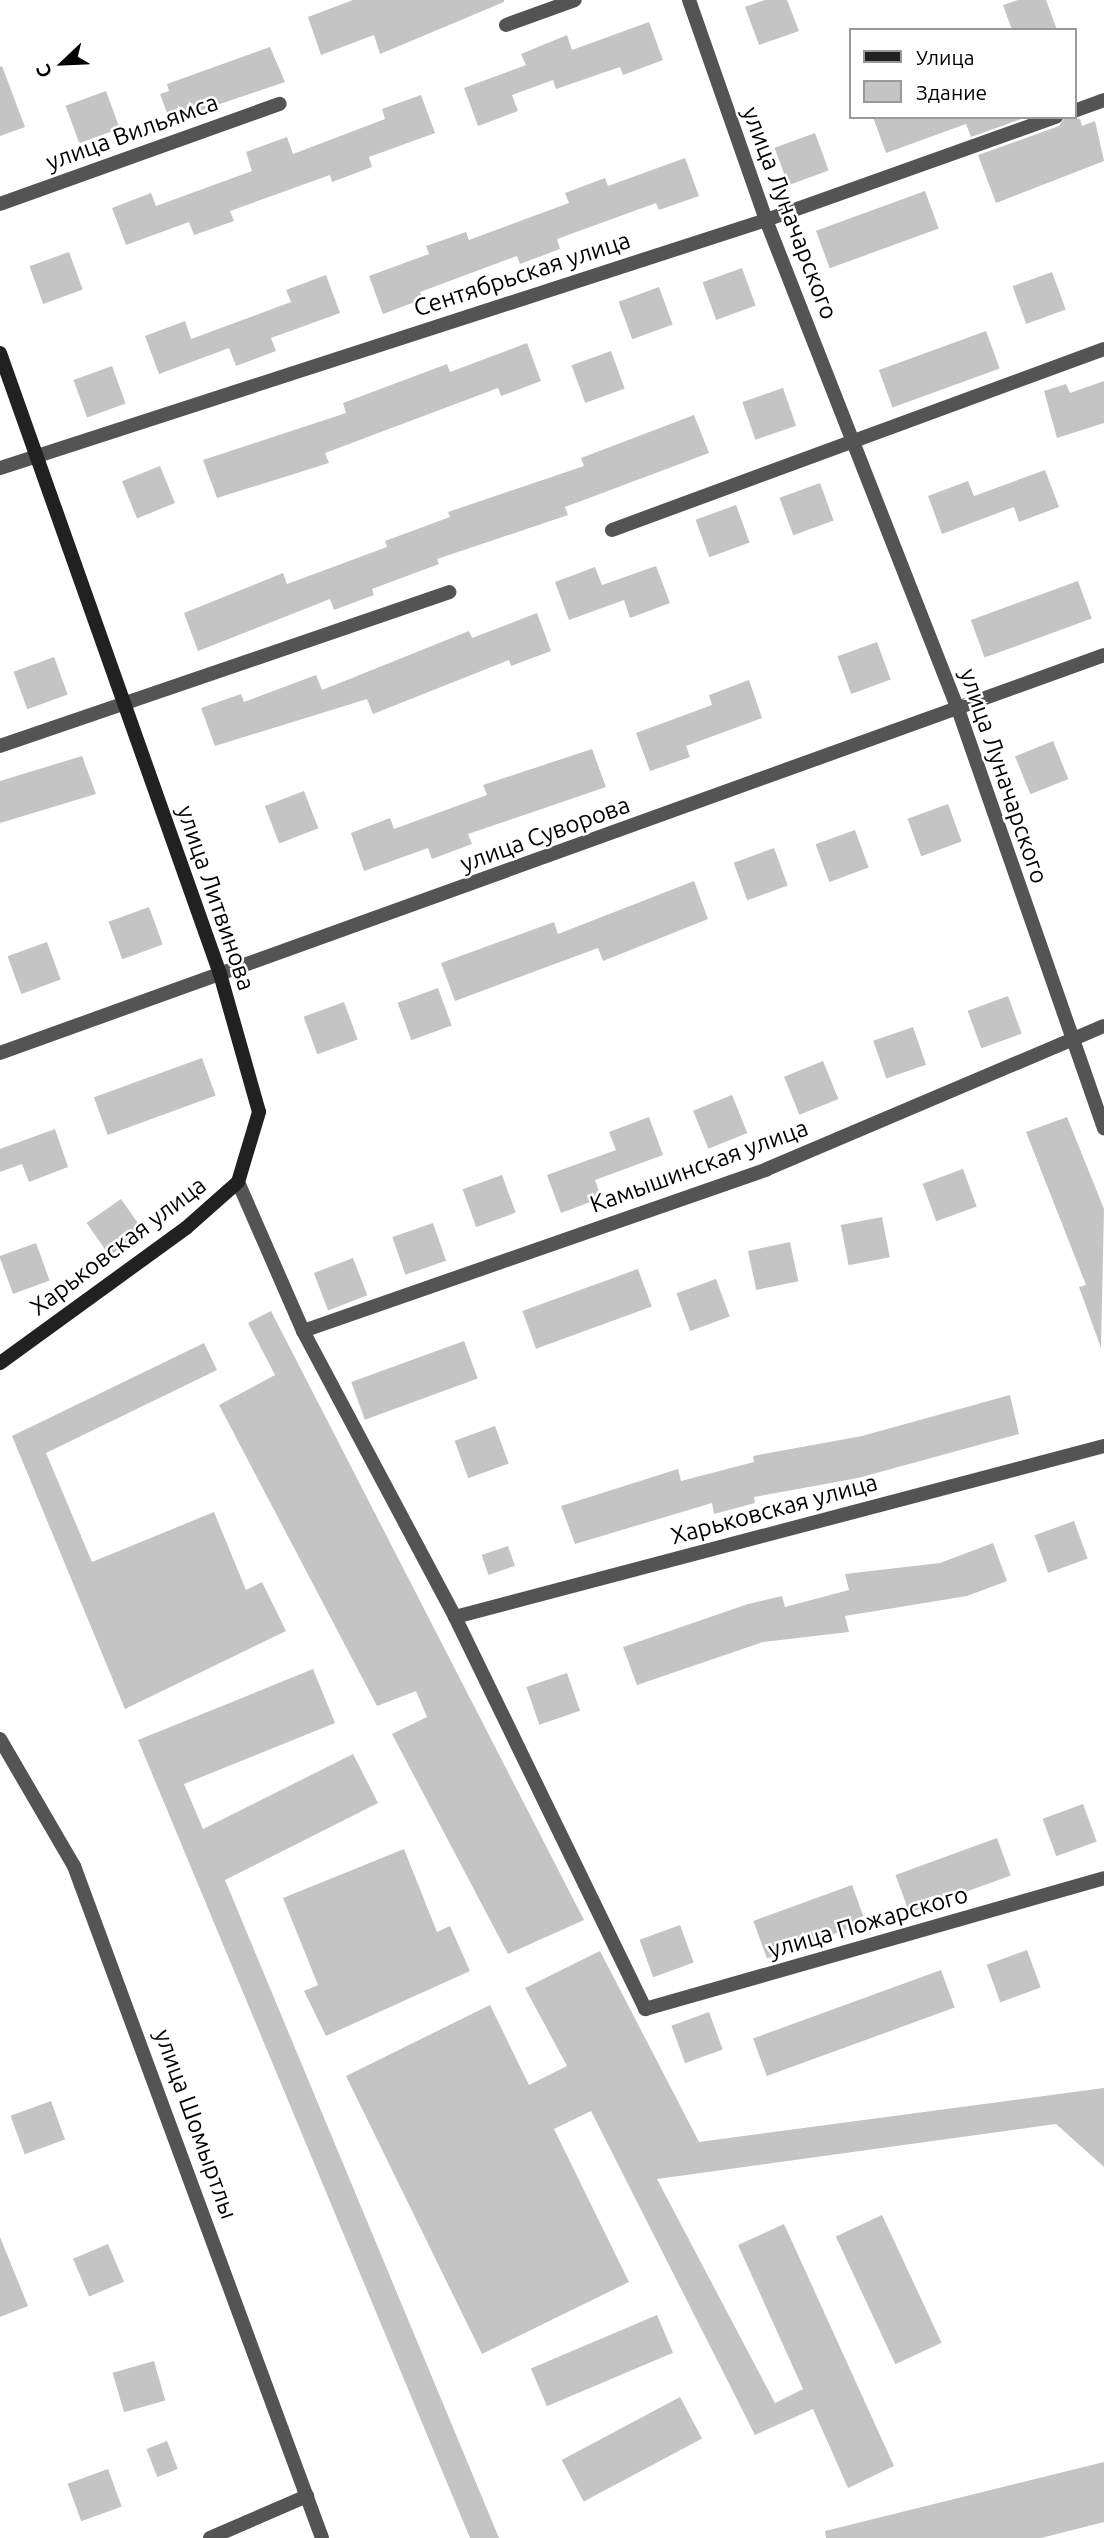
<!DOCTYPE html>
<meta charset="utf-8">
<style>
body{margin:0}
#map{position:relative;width:1104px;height:2538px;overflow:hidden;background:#fff;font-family:Ubuntu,sans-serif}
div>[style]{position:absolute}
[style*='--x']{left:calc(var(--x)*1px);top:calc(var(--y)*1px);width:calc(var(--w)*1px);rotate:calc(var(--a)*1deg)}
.building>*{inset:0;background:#c4c4c4;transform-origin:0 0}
.street>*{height:14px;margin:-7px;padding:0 7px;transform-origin:7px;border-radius:7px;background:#545454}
.secondary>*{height:14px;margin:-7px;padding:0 7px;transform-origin:7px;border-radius:7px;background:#212121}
span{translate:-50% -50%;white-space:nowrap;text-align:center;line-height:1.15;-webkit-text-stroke:5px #fff;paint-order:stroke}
.street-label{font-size:24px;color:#000}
.legend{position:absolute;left:849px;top:28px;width:228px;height:91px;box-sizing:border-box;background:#fff;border:2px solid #999;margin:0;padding:9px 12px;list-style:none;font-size:21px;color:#000}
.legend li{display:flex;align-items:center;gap:14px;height:35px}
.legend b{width:35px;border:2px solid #999}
.north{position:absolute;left:28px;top:28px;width:70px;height:70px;-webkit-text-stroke:5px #fff;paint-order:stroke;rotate:247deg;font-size:19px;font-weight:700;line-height:28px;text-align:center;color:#000}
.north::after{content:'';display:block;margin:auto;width:24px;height:32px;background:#000;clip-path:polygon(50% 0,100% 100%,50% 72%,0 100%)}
</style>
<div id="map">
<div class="building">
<div style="clip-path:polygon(353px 0,504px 0,504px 2px,380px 54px,374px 35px,321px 55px,308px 17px)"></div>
<div style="clip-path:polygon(765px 0,787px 0,799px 31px,759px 45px,745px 7px)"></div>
<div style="clip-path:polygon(1018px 0,1046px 0,1057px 30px,1012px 30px,1003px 5px)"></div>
<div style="clip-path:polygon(649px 22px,663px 60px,623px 75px,620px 67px,556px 89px,553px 80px,512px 95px,518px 111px,478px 126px,464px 88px,526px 65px,521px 54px,567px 35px,572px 50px)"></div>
<div style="clip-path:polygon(270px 47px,285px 82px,170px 121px,160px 94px,169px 91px,167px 84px)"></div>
<div style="clip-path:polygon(2px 66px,25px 127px,0 136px,0 67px)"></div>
<div style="left:106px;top:91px;width:40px;height:43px;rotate:70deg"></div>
<div style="clip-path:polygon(421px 95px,435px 133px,369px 157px,372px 167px,332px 182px,330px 175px,230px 211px,234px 221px,194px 235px,189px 222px,126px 245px,112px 208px,151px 193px,156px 206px,252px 171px,246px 152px,287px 137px,293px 154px,385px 119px,382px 109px)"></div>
<div style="clip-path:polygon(873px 117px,1027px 117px,971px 137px,966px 124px,886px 153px)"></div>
<div style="clip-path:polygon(1065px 117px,1080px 119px,1082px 126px,1095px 121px,1104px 161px,996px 203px,978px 155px,1059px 126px)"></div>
<div style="left:815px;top:133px;width:40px;height:43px;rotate:70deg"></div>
<div style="clip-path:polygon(685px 158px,699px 196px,659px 210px,656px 203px,557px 239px,560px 249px,520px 264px,517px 256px,420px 292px,423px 299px,383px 314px,369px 276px,429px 254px,426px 246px,466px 232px,469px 240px,569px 203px,565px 193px,605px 178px,608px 186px)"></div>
<div style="left:925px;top:191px;width:40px;height:116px;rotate:70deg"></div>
<div style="left:69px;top:252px;width:40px;height:42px;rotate:70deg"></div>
<div style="left:742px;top:268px;width:40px;height:42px;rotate:70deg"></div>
<div style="left:1052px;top:272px;width:40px;height:42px;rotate:70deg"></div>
<div style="clip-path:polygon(326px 275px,340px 313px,271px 338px,276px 351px,236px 366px,229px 348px,159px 374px,145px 336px,185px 321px,191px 339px,291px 302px,286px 290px)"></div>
<div style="left:659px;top:287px;width:40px;height:43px;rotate:70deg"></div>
<div style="left:986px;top:331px;width:40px;height:114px;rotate:70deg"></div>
<div style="clip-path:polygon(527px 343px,541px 381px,501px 396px,498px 388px,325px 453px,329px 463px,217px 498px,203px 460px,346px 413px,343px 403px,447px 364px,450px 372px)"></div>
<div style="left:611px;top:351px;width:40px;height:42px;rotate:70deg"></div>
<div style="left:112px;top:366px;width:40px;height:41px;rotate:70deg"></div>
<div style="clip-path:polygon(1104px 381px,1104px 423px,1057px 438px,1044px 391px,1066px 384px,1070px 393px)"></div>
<div style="left:783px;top:388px;width:40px;height:43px;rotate:71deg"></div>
<div style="clip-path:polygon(694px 415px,709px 453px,565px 507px,568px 515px,437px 559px,439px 564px,372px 589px,374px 595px,334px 610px,330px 599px,198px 651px,184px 613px,283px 573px,287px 584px,387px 547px,385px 541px,450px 517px,448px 512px,584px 466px,581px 458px)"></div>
<div style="left:160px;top:466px;width:40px;height:41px;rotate:68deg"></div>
<div style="clip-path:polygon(1045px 470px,1059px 507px,1019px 522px,1014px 507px,942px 534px,928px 496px,968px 481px,974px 496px)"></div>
<div style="left:820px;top:483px;width:40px;height:43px;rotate:70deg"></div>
<div style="left:736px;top:505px;width:40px;height:43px;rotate:70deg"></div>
<div style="clip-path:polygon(656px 566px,670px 603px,630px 618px,624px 600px,569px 620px,555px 582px,595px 567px,602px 585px)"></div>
<div style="left:1078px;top:581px;width:40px;height:114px;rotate:70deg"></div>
<div style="clip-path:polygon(537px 613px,551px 651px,511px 666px,509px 660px,373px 714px,367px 699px,215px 746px,201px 708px,241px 694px,244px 702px,316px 675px,322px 690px,469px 631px,472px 638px)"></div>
<div style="left:877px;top:642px;width:40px;height:42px;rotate:70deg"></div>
<div style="left:54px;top:657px;width:40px;height:43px;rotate:70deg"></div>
<div style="clip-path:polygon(749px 680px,762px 718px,686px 746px,690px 757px,650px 771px,636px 733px,712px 705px,709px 695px)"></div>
<div style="left:1053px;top:741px;width:41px;height:41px;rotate:68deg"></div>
<div style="clip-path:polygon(592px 749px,606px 787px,468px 834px,472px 844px,432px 859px,428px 848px,364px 871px,351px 833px,390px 818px,394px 829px,487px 795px,483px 785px)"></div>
<div style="clip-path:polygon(82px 756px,96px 794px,0 823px,0 781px)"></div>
<div style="left:304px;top:791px;width:40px;height:42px;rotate:69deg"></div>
<div style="left:948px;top:804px;width:40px;height:43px;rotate:70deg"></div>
<div style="left:855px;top:830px;width:40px;height:42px;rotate:70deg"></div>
<div style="left:774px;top:848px;width:40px;height:43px;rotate:70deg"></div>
<div style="clip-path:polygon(694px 881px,708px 919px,603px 961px,598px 948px,455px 1001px,441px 963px,554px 922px,558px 934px)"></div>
<div style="left:149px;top:907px;width:40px;height:43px;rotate:70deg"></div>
<div style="left:47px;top:942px;width:40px;height:42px;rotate:70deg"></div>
<div style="left:438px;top:988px;width:40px;height:43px;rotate:70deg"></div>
<div style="left:1008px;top:996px;width:40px;height:43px;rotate:70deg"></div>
<div style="left:344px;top:1002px;width:40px;height:43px;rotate:70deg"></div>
<div style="left:913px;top:1027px;width:40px;height:42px;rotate:71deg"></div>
<div style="left:202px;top:1058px;width:40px;height:115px;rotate:70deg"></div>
<div style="left:823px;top:1061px;width:41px;height:42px;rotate:68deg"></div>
<div style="left:732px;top:1095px;width:41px;height:42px;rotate:68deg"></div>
<div style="clip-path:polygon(649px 1117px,663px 1155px,595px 1180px,601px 1198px,561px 1213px,547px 1175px,616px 1150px,609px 1132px)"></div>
<div style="clip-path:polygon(1067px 1117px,1104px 1209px,1101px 1348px,1079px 1287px,1086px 1285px,1026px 1132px)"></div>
<div style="clip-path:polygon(55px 1129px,68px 1167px,29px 1182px,22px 1164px,0 1172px,0 1149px)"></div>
<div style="left:963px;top:1169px;width:40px;height:43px;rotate:70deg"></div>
<div style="left:502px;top:1175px;width:40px;height:42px;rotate:70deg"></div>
<div style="left:121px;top:1199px;width:40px;height:42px;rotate:55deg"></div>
<div style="left:882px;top:1217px;width:41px;height:42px;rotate:79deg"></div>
<div style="left:433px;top:1223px;width:40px;height:43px;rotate:71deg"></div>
<div style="left:790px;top:1242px;width:40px;height:43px;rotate:78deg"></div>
<div style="left:36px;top:1243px;width:40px;height:39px;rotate:70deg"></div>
<div style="left:353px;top:1258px;width:40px;height:42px;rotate:69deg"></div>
<div style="left:638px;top:1269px;width:40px;height:123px;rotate:70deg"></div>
<div style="left:716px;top:1279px;width:40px;height:42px;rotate:70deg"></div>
<div style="clip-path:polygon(271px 1311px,584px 1920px,508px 1954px,392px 1734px,427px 1717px,416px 1691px,377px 1706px,219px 1405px,275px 1375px,248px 1323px)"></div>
<div style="left:464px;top:1341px;width:40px;height:120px;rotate:70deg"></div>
<div style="clip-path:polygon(204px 1343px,217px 1370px,46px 1453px,92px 1562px,214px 1512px,246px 1590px,262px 1582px,286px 1631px,125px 1709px,12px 1436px)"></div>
<div style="clip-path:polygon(1010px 1395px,1019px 1434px,858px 1478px,754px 1497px,755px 1503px,714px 1514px,712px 1503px,575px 1544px,561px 1506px,678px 1469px,681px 1481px,754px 1462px,753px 1456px,862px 1436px)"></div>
<div style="left:495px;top:1426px;width:40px;height:43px;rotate:70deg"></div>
<div style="left:1074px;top:1521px;width:40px;height:42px;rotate:70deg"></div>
<div style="clip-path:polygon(993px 1543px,1007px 1581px,967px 1596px,845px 1616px,849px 1632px,763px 1642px,637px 1685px,623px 1647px,748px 1604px,782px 1596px,785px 1607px,849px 1590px,845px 1574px,940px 1563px)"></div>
<div style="left:508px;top:1546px;width:21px;height:28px;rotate:71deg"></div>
<div style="clip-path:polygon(313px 1669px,335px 1723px,184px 1784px,203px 1829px,353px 1754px,378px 1803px,225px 1880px,499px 2538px,470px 2538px,138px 1740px)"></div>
<div style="left:567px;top:1673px;width:40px;height:43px;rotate:71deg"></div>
<div style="left:1083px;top:1804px;width:40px;height:43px;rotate:70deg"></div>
<div style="left:997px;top:1838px;width:40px;height:108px;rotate:70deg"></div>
<div style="clip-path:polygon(404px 1849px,437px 1932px,450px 1926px,470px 1971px,326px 2036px,304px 1991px,318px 1985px,283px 1898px)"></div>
<div style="left:852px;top:1885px;width:40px;height:105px;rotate:70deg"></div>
<div style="left:680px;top:1925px;width:40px;height:43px;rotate:70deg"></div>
<div style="left:1027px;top:1950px;width:40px;height:43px;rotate:70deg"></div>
<div style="clip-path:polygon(600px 1951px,699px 2142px,1104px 2088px,1104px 2167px,1056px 2124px,657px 2179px,775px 2403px,803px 2389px,738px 2245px,784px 2224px,894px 2466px,848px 2488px,813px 2409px,755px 2435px,591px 2111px,554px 2129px,629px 2282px,482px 2354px,346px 2076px,490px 2005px,529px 2085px,567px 2066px,525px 1988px)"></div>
<div style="left:941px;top:1970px;width:40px;height:200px;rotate:70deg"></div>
<div style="left:709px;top:2012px;width:40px;height:40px;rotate:70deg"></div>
<div style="left:51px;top:2101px;width:41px;height:43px;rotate:70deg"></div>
<div style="left:882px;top:2215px;width:141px;height:51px;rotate:65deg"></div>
<div style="clip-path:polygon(0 2237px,28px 2306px,0 2317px)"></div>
<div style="left:108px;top:2244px;width:41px;height:38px;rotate:67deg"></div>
<div style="left:657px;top:2315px;width:41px;height:137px;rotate:67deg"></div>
<div style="left:154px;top:2361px;width:41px;height:43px;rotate:74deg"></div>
<div style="left:680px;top:2397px;width:47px;height:134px;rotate:62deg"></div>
<div style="left:167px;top:2441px;width:30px;height:22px;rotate:69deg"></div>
<div style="clip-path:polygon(1104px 2462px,1104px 2522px,1041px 2538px,826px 2538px,825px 2531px)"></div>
<div style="left:108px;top:2469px;width:40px;height:43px;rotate:70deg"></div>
</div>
<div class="street">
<div style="--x:689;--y:0;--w:233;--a:70.7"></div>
<div style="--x:766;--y:220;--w:529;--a:68.58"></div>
<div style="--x:959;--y:712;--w:441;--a:70.8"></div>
<div style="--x:506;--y:25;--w:73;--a:-19.9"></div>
<div style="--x:1074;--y:111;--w:32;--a:-20"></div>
<div style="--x:0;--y:204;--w:297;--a:-19.7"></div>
<div style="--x:0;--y:468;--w:805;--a:-17.94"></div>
<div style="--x:766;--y:220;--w:308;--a:-19.6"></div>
<div style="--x:612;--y:530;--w:524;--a:-20.2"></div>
<div style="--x:0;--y:746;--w:475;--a:-18.9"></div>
<div style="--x:0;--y:1053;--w:1174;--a:-19.82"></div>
<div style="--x:238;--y:1182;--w:163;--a:66.4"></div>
<div style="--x:303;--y:1331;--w:324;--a:62"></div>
<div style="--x:455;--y:1617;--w:436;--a:64.1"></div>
<div style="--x:645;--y:2009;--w:477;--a:-15.9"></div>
<div style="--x:303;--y:1331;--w:491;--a:-19.2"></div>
<div style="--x:767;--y:1169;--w:366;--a:-23"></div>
<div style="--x:455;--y:1617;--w:671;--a:-14.76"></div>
<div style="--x:0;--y:1739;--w:147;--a:59.8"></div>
<div style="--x:74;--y:1866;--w:716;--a:69.74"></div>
<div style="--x:210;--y:2538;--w:106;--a:-23.4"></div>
</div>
<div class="secondary">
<div style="--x:0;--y:353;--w:659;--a:70.49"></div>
<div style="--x:220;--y:974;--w:143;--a:74.2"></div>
<div style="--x:259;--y:1112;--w:73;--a:106.7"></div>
<div style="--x:238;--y:1182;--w:69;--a:138.5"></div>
<div style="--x:186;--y:1228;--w:230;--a:144"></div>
</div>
<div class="street-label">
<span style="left:132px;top:132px;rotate:-20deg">улица Вильямса</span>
<span style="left:790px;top:213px;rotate:69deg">улица Луначарского</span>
<span style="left:522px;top:274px;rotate:-18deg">Сентябрьская улица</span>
<span style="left:1004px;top:776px;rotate:71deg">улица Луначарского</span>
<span style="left:545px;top:834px;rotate:-20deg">улица Суворова</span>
<span style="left:216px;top:898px;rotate:71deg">улица Литвинова</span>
<span style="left:699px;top:1166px;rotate:-20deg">Камышинская улица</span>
<span style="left:118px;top:1246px;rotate:-37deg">Харьковская улица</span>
<span style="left:774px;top:1509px;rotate:-15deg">Харьковская улица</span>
<span style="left:868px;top:1922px;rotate:-16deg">улица Пожарского</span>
<span style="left:196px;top:2124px;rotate:70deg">улица Шомыртлы</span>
</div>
<ul class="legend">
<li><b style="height:9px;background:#212121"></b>Улица</li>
<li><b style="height:19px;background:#c4c4c4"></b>Здание</li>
</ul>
<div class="north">С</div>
</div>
